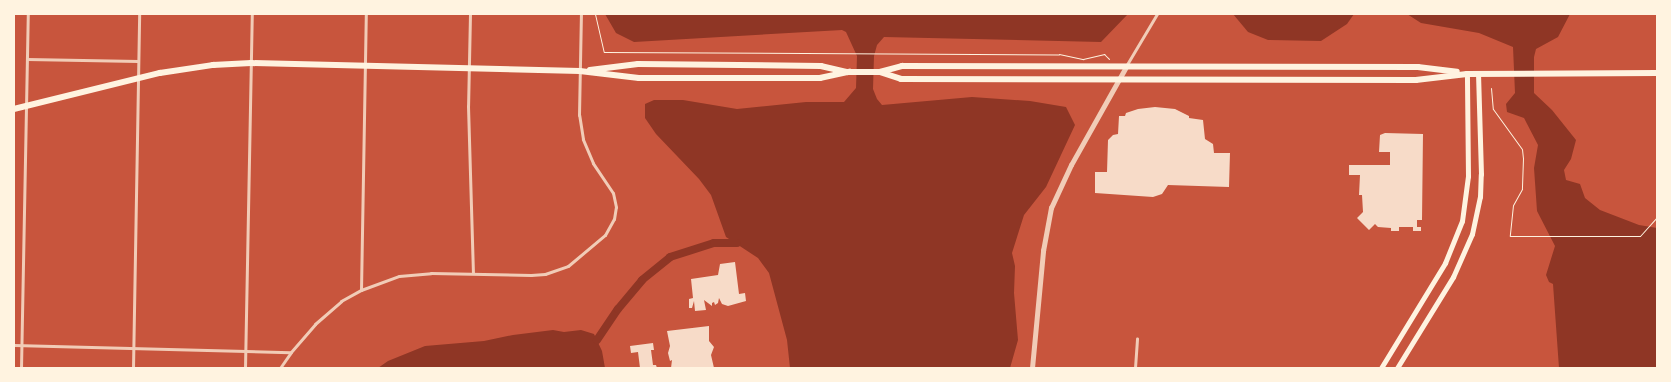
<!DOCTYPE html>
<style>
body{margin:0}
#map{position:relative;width:1671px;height:382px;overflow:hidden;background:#c8553d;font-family:Lato,sans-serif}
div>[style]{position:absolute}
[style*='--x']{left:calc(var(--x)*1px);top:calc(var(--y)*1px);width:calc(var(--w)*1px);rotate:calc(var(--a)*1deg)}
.water>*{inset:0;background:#8f3625}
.canal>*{height:8px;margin:-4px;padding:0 4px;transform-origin:4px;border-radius:4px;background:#8f3625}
.building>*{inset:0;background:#f7dbc8}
.path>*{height:1px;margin:-0.5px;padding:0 0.5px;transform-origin:0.5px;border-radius:0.5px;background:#fff3e0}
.pedestrian>*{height:2.5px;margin:-1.25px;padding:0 1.25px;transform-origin:1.25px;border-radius:1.25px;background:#f1ccb7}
.minor>*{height:3px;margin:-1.5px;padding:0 1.5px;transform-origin:1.5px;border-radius:1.5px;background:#f1ccb7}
.tertiary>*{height:4.5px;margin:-2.25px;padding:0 2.25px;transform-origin:2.25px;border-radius:2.25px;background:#f1ccb7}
.secondary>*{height:5px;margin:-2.5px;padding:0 2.5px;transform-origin:2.5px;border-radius:2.5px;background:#fff3e0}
.primary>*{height:5.5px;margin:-2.75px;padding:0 2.75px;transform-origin:2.75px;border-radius:2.75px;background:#fff3e0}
span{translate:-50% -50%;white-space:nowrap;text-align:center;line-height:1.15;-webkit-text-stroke:4.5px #fff3e0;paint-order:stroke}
.frame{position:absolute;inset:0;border:15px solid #fff3e0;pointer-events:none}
</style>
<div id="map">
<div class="water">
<div style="clip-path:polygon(605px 14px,1128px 14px,1101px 42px,884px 37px,877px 45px,874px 56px,873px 89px,877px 99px,882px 105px,972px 97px,1030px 101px,1066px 107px,1075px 125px,1046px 187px,1024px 215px,1012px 253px,1015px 266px,1014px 293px,1018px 340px,1010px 368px,790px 368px,787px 340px,769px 273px,758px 258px,726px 237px,711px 195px,699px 179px,656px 134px,645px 118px,645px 104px,654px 100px,683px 100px,737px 109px,806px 102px,844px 102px,856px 88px,857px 56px,846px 32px,842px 30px,634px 42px,616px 33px)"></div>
<div style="clip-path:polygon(1233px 14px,1354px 14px,1347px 24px,1321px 41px,1268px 40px,1248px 32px)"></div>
<div style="clip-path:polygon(1407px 14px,1570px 14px,1558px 37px,1536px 49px,1534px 57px,1534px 93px,1552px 110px,1576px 140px,1571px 159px,1564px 170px,1566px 180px,1580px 184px,1585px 198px,1600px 210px,1639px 225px,1657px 228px,1657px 368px,1559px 368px,1553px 284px,1549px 282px,1546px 275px,1555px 246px,1537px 211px,1534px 168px,1538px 145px,1524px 118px,1507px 112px,1506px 104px,1515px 93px,1513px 47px,1479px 33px,1421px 23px)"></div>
<div style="clip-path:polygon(553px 330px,564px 332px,581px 330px,594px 334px,602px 351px,605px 368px,378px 368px,388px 361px,425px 346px,484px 341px,513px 335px)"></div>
</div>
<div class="canal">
<div style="--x:597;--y:340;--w:37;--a:-56"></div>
<div style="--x:618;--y:309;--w:38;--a:-50"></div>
<div style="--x:642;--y:280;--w:36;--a:-39"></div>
<div style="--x:670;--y:257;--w:46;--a:-17.7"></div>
<div style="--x:714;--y:243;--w:23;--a:0"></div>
</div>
<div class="building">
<div style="clip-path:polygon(1155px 107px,1175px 109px,1189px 116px,1189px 118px,1203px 120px,1205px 139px,1213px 144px,1214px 153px,1230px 153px,1229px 187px,1168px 185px,1162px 194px,1153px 197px,1095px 193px,1095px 172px,1107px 172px,1108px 140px,1113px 135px,1118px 134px,1119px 116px,1125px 116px,1126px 113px,1138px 109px)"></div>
<div style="clip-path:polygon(1385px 133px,1423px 134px,1422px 220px,1417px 220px,1417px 227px,1421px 227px,1421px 231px,1413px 231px,1413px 227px,1399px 227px,1399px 231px,1391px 231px,1391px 228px,1378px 227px,1375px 224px,1369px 230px,1357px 218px,1363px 212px,1362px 195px,1359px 195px,1360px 175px,1349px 175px,1349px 165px,1390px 165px,1390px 152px,1379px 152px,1380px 135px)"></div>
<div style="clip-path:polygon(735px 262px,739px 294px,745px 293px,746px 301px,728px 306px,722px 304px,719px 298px,718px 303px,715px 305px,714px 302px,712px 303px,712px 306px,704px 300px,706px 310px,695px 311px,694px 301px,692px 308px,689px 308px,689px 299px,693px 298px,691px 279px,718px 275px,720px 264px)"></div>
<div style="clip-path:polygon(709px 326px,709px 341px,714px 347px,711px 355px,714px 368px,671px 368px,672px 360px,670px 361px,668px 353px,670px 346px,667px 331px)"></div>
<div style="clip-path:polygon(653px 343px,654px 350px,651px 350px,653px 365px,656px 365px,657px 368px,640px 368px,638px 352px,631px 353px,630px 346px)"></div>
</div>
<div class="path">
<div style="--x:595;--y:14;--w:39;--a:77"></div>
<div style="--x:604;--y:52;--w:455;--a:0.3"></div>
<div style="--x:1059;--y:54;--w:25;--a:12"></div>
<div style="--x:1083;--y:59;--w:22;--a:-13"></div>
<div style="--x:1104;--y:54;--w:7;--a:45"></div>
<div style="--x:1491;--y:88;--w:21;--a:85"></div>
<div style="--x:1493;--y:109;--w:49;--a:54.1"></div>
<div style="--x:1522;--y:149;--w:9;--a:84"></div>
<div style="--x:1523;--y:158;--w:31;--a:92"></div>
<div style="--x:1522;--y:189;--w:18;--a:119"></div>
<div style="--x:1513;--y:205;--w:31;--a:96"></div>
<div style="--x:1510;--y:236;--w:130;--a:0"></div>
<div style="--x:1640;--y:236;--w:25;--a:-48"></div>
</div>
<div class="pedestrian">
<div style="--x:1135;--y:368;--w:29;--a:-86"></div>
</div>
<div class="minor">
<div style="--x:470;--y:14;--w:92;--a:91.2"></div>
<div style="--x:468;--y:106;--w:167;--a:88.3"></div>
<div style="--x:27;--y:59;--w:111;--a:1"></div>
<div style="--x:1126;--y:66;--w:61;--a:-59.2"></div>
<div style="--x:361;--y:290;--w:276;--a:-89"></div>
<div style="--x:14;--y:345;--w:276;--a:1.5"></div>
<div style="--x:21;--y:368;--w:354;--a:-88.9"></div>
<div style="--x:133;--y:368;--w:354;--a:-89"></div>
<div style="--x:245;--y:368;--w:354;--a:-88.9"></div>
<div style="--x:280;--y:368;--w:19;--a:-55"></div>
<div style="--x:291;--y:352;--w:37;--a:-49"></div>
<div style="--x:315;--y:324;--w:35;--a:-41"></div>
<div style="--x:341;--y:301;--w:23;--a:-29"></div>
<div style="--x:361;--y:290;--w:40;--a:-20.2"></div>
<div style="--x:399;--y:276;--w:32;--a:-5"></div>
<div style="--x:431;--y:273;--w:100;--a:1.1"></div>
<div style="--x:531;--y:275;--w:14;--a:-4"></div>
<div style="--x:545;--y:274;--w:24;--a:-19"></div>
<div style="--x:568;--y:266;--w:48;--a:-40"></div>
<div style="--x:605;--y:235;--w:18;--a:-61"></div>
<div style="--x:614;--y:219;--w:12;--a:-81"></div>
<div style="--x:616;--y:207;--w:14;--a:-102"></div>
<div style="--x:613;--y:193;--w:36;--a:-124"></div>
<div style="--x:593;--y:163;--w:26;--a:-113"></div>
<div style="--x:583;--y:139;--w:24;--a:-99"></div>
<div style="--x:579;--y:115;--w:101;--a:-88.9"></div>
</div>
<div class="tertiary">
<div style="--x:1032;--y:368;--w:118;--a:-84.6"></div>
<div style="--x:1043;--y:251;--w:44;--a:-79.5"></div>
<div style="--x:1051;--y:208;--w:47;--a:-65.1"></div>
<div style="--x:1071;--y:165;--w:112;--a:-60.7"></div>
</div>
<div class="secondary">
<div style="--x:1381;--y:368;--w:123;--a:-58.6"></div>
<div style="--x:1445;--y:263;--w:45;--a:-68"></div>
<div style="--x:1462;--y:221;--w:45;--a:-82.4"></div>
<div style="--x:1468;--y:176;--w:102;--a:-90.6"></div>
<div style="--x:1397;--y:368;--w:107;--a:-58.4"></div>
<div style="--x:1453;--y:277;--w:47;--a:-66.2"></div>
<div style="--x:1472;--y:234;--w:38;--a:-78"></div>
<div style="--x:1480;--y:197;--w:23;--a:-88"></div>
<div style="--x:1481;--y:174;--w:100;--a:-91.7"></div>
</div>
<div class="primary">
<div style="--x:590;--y:70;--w:48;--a:-7.1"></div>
<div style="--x:638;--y:64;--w:183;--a:0.6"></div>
<div style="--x:821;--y:66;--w:27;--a:13"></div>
<div style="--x:880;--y:72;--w:23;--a:-15"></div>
<div style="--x:902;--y:66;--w:516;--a:0.11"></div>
<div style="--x:1418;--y:67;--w:39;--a:7"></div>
<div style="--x:14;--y:109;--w:150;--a:-13.9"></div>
<div style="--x:160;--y:73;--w:54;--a:-8.6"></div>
<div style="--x:213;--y:65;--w:38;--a:-3"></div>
<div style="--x:251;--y:63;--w:329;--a:1.4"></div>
<div style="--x:580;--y:71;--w:59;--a:6.8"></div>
<div style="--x:639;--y:78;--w:181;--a:0"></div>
<div style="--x:820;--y:78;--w:30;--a:-12"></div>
<div style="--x:849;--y:72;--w:31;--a:0"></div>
<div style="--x:880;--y:72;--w:22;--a:18"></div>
<div style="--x:901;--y:79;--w:515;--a:0.11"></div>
<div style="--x:1416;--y:80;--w:51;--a:-6.7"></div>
<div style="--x:1467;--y:74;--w:190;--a:-0.3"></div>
</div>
<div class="frame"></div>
</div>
